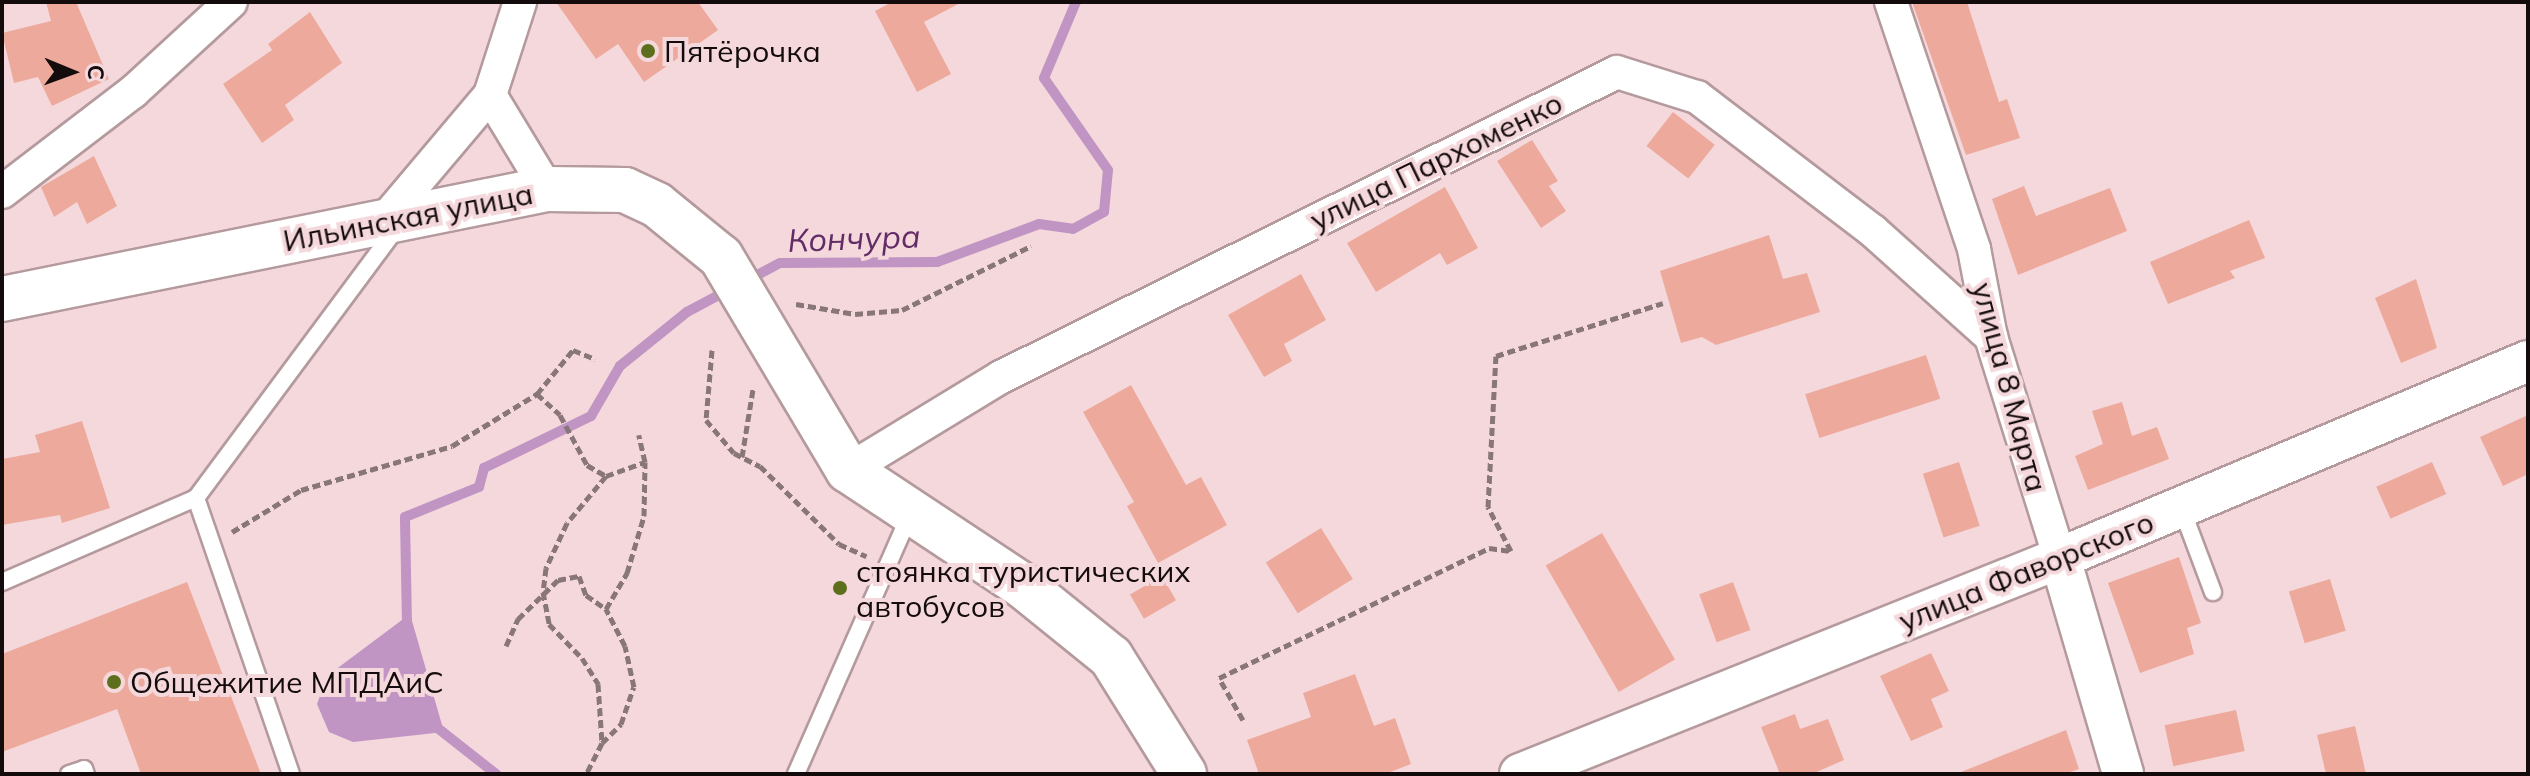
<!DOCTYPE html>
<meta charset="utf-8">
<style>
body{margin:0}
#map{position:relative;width:2530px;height:776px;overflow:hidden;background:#f4d8dc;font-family:Mulish,sans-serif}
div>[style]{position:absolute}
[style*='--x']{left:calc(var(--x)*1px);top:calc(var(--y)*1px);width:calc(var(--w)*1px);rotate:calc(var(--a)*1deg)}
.water>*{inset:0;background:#c094c3}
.stream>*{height:10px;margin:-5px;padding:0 5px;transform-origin:5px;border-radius:5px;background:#c094c3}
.building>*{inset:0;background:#edaa9c;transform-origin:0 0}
.path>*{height:5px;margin-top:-2.5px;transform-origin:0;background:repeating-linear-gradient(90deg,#897679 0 8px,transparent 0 12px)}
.roads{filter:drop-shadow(2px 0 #b49a9d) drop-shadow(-2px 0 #b49a9d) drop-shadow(0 2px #b49a9d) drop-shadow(0 -2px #b49a9d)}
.service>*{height:16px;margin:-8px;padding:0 8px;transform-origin:8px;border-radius:8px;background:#fff}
.minor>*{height:32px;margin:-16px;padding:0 16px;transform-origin:16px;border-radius:16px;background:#fff}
.tertiary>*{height:40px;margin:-20px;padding:0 20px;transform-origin:20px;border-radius:20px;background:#fff}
.secondary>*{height:44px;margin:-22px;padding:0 22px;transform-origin:22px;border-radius:22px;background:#fff}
.dots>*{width:22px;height:22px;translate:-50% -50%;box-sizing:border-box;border:4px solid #f4d8dc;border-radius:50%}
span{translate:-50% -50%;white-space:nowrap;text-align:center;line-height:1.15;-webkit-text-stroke:8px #f4d8dc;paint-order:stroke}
.poi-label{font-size:30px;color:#140b0d}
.left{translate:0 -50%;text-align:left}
.street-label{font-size:30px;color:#140b0d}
.water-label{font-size:32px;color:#622c66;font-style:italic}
.frame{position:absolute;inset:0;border:4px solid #140b0d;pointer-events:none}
.north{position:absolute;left:32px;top:32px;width:80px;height:80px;-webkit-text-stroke:6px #f4d8dc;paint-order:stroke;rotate:91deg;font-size:22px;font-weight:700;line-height:32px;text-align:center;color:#140b0d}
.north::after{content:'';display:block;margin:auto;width:28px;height:36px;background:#140b0d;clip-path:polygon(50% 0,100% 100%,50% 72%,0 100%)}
</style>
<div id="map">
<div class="water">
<div style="clip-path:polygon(410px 614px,444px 732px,353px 742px,329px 732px,317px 704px,327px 676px)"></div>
</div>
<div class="stream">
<div style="--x:746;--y:281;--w:38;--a:-28"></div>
<div style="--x:780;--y:263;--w:157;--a:-0.4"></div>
<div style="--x:937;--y:262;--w:109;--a:-20.4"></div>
<div style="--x:1039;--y:224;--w:34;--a:8"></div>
<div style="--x:1073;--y:229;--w:35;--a:-29"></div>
<div style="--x:1104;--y:212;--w:42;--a:-84.6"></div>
<div style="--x:1108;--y:170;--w:112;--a:-124.8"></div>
<div style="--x:1044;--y:78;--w:82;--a:-67.2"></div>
<div style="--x:407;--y:624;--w:107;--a:-91.1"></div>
<div style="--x:405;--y:517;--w:80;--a:-22.1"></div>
<div style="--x:479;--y:487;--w:20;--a:-75"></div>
<div style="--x:484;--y:468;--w:119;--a:-25.9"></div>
<div style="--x:591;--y:416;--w:58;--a:-59.9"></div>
<div style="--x:620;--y:366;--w:86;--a:-38.9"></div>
<div style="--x:687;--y:312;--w:47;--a:-28.2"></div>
<div style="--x:435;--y:726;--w:78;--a:38.2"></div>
</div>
<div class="building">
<div style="clip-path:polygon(46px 2px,76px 2px,109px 79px,52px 106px,38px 77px,14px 83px,2px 33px,51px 21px)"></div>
<div style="clip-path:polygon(556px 2px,698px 2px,718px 30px,644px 82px,618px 44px,596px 59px)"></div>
<div style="clip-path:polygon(892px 2px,962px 2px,924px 22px,951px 74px,917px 92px,875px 11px)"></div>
<div style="clip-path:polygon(1912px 2px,1967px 2px,1999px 102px,2007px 99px,2020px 138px,1966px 155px)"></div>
<div style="clip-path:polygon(310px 12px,342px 63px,285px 105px,294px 120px,262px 143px,223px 84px,272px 50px,268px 44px)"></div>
<div style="left:1673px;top:112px;width:53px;height:43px;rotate:38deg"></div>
<div style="clip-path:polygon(1532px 140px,1558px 181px,1549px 186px,1566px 211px,1541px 228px,1497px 161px)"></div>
<div style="clip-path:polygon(94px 156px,117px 206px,87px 224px,77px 202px,54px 217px,41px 187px)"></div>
<div style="clip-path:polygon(2024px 186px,2036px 216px,2110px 188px,2127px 231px,2018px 275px,1992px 199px)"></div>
<div style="clip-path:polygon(1445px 187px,1478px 248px,1447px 265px,1440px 253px,1376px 292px,1347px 243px)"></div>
<div style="clip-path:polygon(2249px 220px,2265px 258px,2230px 271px,2235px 278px,2168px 304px,2150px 262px)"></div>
<div style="clip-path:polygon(1769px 235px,1783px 279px,1807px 273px,1820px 312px,1716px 345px,1702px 337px,1681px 343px,1660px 271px)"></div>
<div style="clip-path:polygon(1301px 274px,1326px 320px,1284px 344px,1292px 361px,1264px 377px,1228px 315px)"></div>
<div style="clip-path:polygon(2416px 279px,2437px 348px,2401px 363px,2375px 298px)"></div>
<div style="left:1926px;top:355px;width:46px;height:127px;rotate:72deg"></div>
<div style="clip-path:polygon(1131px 385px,1186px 485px,1201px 477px,1227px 525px,1158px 563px,1127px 506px,1134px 502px,1083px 412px)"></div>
<div style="clip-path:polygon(2122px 402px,2132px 436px,2157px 427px,2169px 459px,2088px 490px,2075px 456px,2103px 444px,2092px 411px)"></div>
<div style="clip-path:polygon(2528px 415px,2528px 474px,2503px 486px,2480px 437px)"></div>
<div style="clip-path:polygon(82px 421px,110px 508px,62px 523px,60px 515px,2px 525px,2px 459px,40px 452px,35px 435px)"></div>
<div style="left:1959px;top:462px;width:67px;height:38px;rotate:72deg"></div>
<div style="left:2432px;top:462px;width:35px;height:61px;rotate:66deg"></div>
<div style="left:1321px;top:528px;width:60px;height:65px;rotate:58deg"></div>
<div style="left:1602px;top:533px;width:146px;height:65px;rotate:60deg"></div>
<div style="clip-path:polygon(2179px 557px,2201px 623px,2187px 628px,2194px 654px,2140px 673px,2108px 583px)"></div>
<div style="left:1162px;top:576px;width:28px;height:37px;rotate:60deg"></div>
<div style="left:2330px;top:579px;width:54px;height:43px;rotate:73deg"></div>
<div style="clip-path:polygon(187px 582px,261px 774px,141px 774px,117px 709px,2px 752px,2px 654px)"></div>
<div style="left:1733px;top:582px;width:51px;height:36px;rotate:70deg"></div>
<div style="clip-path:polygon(1931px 653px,1949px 691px,1931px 699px,1943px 727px,1911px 741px,1880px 676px)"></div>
<div style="clip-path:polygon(1355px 674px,1374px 726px,1395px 718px,1411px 764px,1385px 774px,1259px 774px,1247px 740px,1311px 717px,1303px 693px)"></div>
<div style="left:2236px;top:710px;width:42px;height:73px;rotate:78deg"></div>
<div style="clip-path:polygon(1795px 714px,1800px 729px,1828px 719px,1844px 760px,1812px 774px,1780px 774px,1761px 727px)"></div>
<div style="clip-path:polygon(2355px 726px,2366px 774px,2326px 774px,2317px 735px)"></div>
<div style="clip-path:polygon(2066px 730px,2079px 769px,2064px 774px,1956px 774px)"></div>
</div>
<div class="path">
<div style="--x:796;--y:304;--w:60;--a:9.6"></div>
<div style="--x:855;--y:314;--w:47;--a:-4.9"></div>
<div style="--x:902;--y:310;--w:144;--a:-26.4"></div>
<div style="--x:712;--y:350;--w:70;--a:94.9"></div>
<div style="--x:706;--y:420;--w:43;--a:49.7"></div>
<div style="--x:734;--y:453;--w:29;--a:27"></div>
<div style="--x:760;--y:466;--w:111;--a:44.6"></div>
<div style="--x:839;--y:544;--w:30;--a:24"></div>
<div style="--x:537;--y:394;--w:31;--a:42"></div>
<div style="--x:560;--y:415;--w:57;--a:61.6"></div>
<div style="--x:587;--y:465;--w:22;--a:30"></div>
<div style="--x:606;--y:476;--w:61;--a:129.7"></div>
<div style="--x:567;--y:523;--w:50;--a:115"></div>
<div style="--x:546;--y:568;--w:24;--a:97"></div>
<div style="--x:543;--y:592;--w:33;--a:79"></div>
<div style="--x:549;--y:624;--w:47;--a:45.9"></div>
<div style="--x:582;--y:658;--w:31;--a:58"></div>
<div style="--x:598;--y:684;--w:59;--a:86.1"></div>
<div style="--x:602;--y:743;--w:35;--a:117"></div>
<div style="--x:742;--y:457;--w:69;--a:-80.8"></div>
<div style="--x:606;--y:476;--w:41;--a:-19.7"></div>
<div style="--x:232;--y:532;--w:81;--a:-31.3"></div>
<div style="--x:301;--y:490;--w:157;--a:-16.2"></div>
<div style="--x:452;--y:446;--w:100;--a:-31.5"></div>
<div style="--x:537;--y:394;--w:57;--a:-50.7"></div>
<div style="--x:573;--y:350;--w:24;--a:22"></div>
<div style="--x:506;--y:646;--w:30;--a:-66"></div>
<div style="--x:518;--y:619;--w:56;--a:-44.3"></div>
<div style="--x:558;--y:580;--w:21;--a:-11"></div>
<div style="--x:579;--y:576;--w:20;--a:70"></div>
<div style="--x:586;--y:595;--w:24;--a:35"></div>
<div style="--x:1243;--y:720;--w:48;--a:-119.7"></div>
<div style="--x:1219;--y:678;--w:300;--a:-25.7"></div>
<div style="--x:1489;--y:548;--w:22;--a:8"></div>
<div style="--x:1511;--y:551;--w:50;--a:-117.6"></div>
<div style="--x:1488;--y:507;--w:151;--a:-87"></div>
<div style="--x:1496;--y:356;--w:175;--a:-17.6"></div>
<div style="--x:602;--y:743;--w:27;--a:-45"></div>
<div style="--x:621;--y:724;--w:39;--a:-71"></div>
<div style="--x:634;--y:687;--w:42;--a:-102.4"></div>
<div style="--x:625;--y:646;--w:42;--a:-117.2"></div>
<div style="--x:606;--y:609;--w:42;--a:-59.7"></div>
<div style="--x:627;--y:573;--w:59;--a:-73.4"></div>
<div style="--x:644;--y:516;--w:54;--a:-88.9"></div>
<div style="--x:645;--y:462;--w:28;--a:-103"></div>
</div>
<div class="roads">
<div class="service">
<div style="--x:196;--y:498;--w:292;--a:71"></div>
<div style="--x:2181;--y:507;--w:91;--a:69.4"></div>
<div style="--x:2;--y:582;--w:211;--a:-23.4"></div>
<div style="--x:196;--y:498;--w:337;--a:-53.4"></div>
<div style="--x:69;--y:774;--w:16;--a:-18"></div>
<div style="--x:84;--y:769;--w:5;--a:68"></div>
<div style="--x:796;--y:774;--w:284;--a:-66.3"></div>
</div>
<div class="minor">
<div style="--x:1891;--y:2;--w:261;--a:71.4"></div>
<div style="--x:1974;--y:249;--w:90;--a:79.1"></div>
<div style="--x:1991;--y:337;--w:232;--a:72.7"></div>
<div style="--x:490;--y:95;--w:110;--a:58.8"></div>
<div style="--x:2;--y:192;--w:165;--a:-37.4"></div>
<div style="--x:133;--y:92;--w:133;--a:-42.6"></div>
<div style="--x:381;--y:224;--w:169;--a:-49.8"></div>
<div style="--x:490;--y:95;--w:98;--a:-72.1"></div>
<div style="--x:848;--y:470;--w:179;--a:-31.3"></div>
<div style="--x:1001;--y:377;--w:687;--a:-26.34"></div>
<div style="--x:1617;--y:72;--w:84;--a:17.4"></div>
<div style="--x:1697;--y:97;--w:221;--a:37.3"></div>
<div style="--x:1873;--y:231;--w:159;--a:41.9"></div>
</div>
<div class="tertiary">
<div style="--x:2060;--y:558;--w:225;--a:73.7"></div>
<div style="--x:1520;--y:774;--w:582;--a:-21.8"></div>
<div style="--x:2060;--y:558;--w:508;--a:-22.83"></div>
</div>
<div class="secondary">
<div style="--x:2;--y:299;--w:556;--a:-11.41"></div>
<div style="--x:547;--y:189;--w:78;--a:0.7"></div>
<div style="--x:625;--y:190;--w:35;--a:25"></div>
<div style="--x:657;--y:205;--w:82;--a:39.1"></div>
<div style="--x:721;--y:257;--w:248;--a:59.2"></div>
<div style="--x:848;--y:470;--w:210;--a:33.5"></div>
<div style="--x:1023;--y:586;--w:113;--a:38.9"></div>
<div style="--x:1111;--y:657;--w:138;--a:58"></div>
</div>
</div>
<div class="dots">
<div style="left:648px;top:51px;background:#5d6f1c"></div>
<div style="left:840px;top:588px;background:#5d6f1c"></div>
<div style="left:114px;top:682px;background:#5d6f1c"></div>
</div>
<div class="poi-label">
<span class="left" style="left:664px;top:51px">Пятёрочка</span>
<span class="left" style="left:856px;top:588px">стоянка туристических<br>автобусов</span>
<span class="left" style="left:130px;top:682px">Общежитие МПДАиС</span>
</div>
<div class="street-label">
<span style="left:1436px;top:161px;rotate:-26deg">улица Пархоменко</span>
<span style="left:408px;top:217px;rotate:-11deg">Ильинская улица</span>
<span style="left:2010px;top:387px;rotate:75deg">улица 8 Марта</span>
<span style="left:2026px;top:571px;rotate:-22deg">улица Фаворского</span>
</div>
<div class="water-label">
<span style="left:854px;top:238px;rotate:-2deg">Кончура</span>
</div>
<div class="frame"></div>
<div class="north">С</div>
</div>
